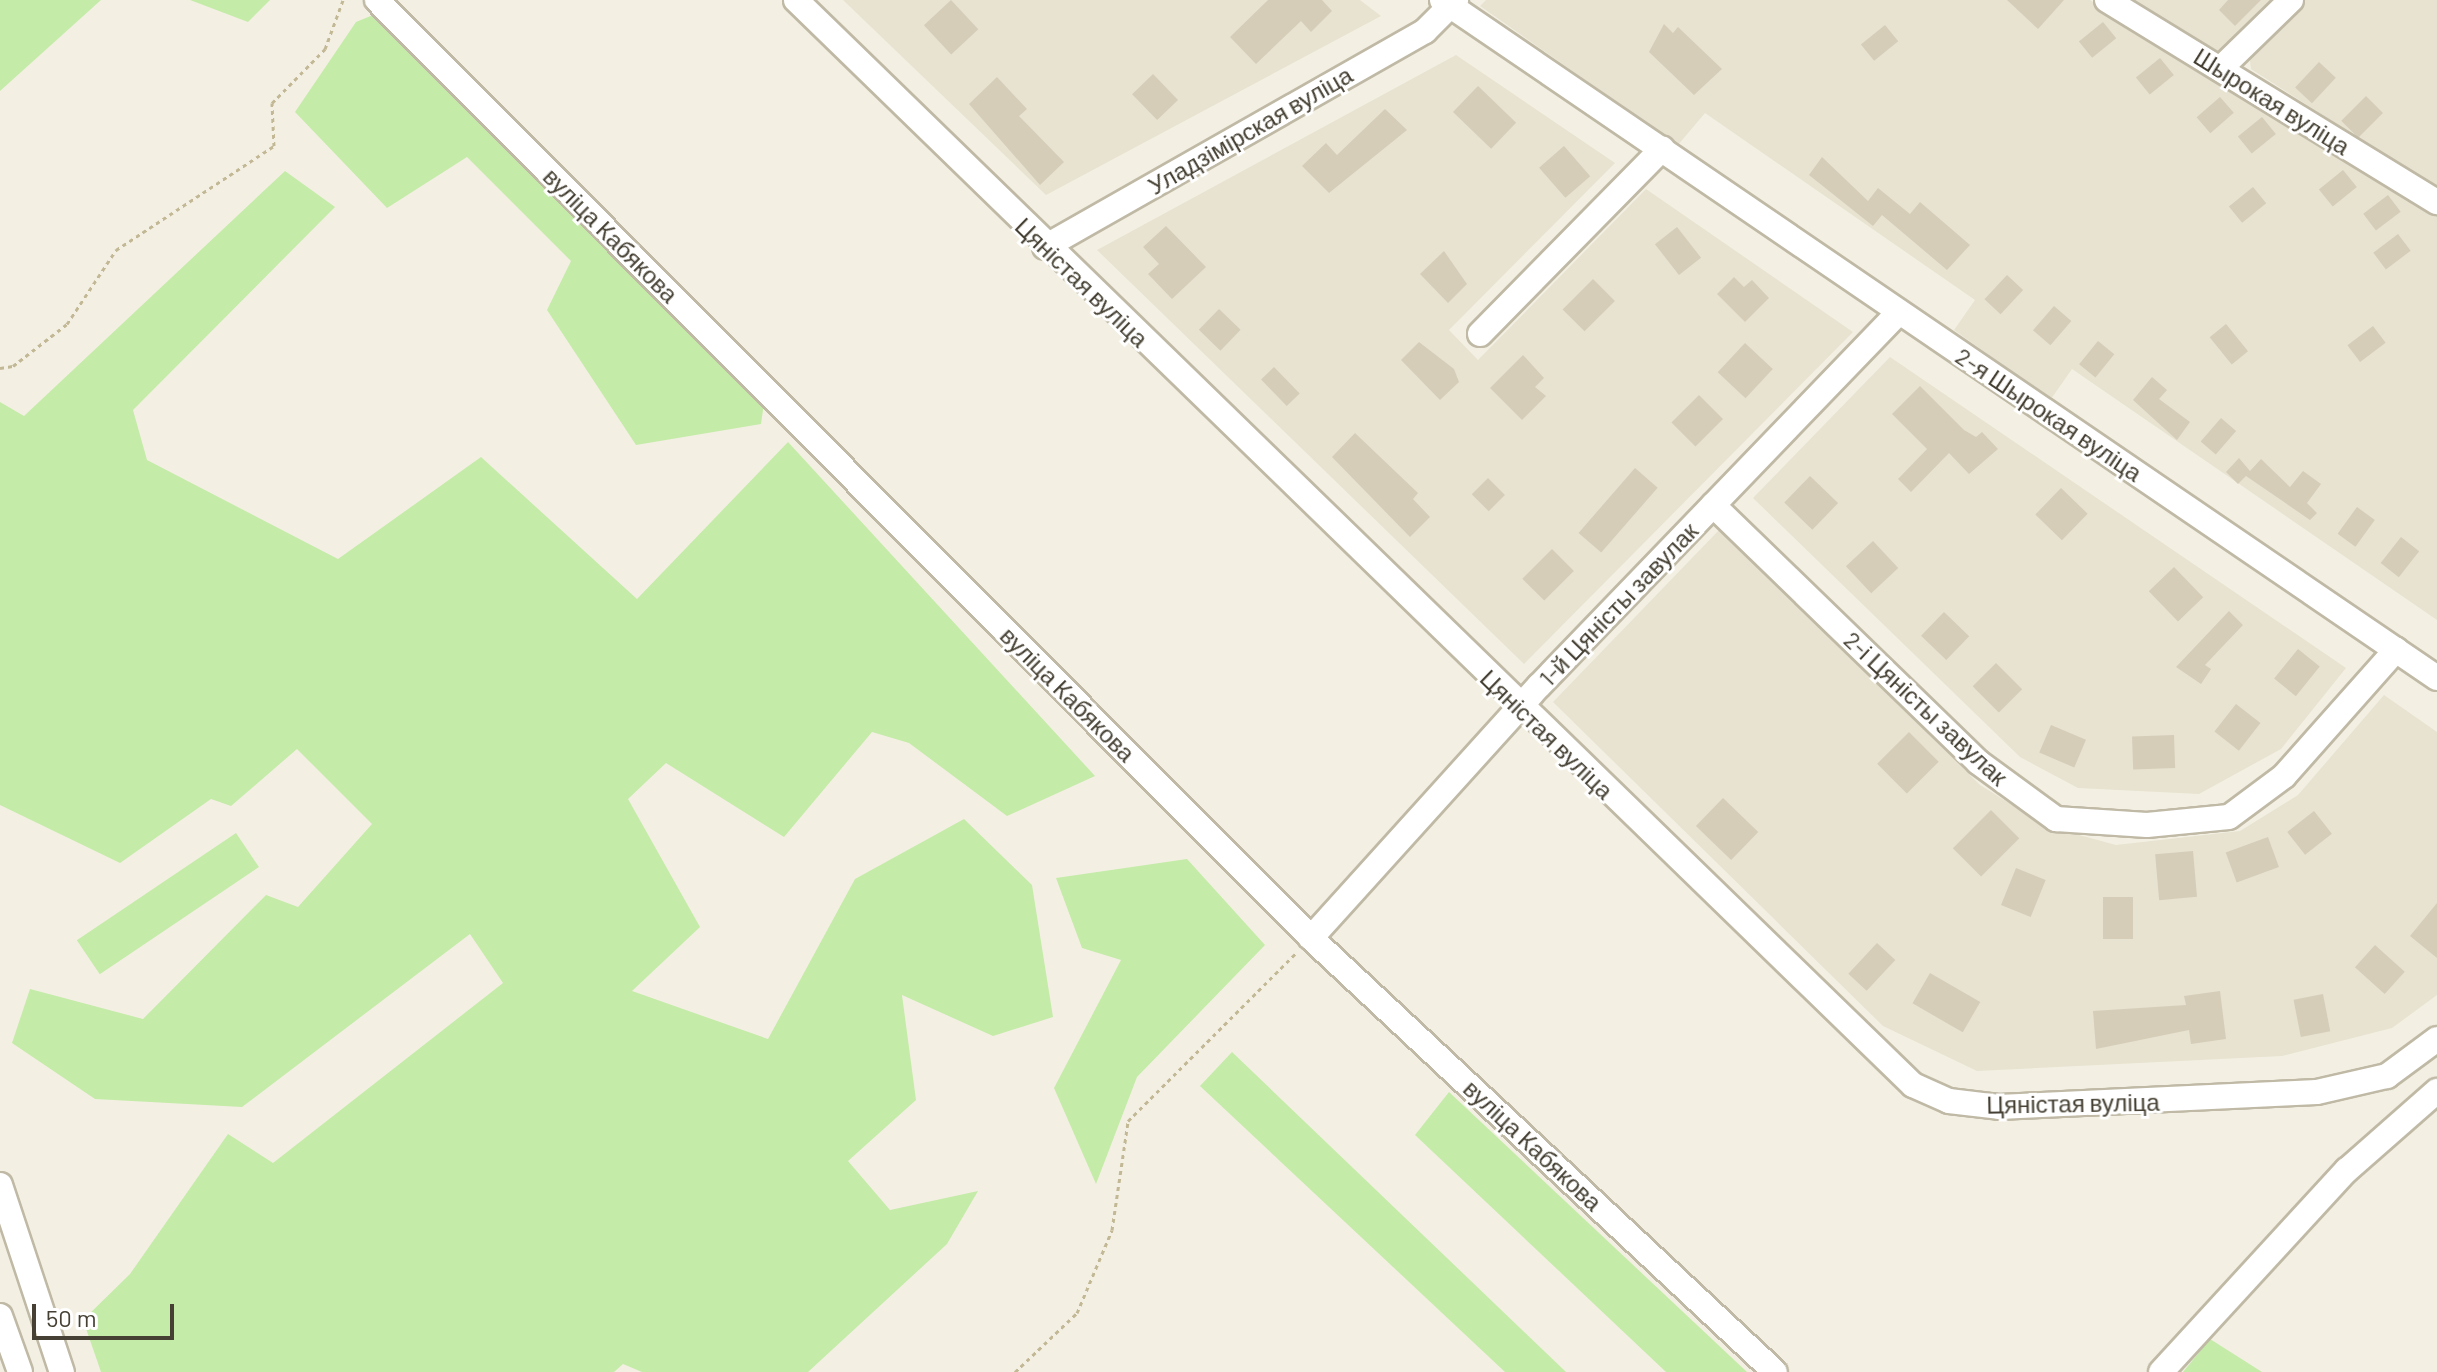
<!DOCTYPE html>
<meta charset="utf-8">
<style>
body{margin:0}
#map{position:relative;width:2437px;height:1372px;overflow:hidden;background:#f3f0e3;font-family:Barlow,sans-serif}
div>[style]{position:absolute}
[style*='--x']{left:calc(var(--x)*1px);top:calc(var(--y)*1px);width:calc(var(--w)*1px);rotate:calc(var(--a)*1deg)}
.residential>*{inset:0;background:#e7e3d0}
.green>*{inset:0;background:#c4eba8;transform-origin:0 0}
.building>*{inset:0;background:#d5cdb8;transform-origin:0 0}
.path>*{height:3px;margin-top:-1.5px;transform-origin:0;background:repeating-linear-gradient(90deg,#c2b895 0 4px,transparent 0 8px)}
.roads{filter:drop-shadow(2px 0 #bfb9a5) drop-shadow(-2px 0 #bfb9a5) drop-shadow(0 2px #bfb9a5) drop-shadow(0 -2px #bfb9a5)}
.minor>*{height:24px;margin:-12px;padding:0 12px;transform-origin:12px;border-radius:12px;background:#fff}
span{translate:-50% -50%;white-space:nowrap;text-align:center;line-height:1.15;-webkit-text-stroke:6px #fff;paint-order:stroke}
.street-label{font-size:24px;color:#454033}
.scale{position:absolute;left:32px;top:1304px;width:142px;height:36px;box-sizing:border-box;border:4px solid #454033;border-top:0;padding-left:10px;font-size:24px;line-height:28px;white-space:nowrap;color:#454033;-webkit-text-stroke:6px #fff;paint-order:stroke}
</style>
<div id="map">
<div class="residential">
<div style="clip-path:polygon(843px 0,1360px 0,1381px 16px,1046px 195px)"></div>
<div style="clip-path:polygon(1486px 0,2090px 0,2437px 216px,2437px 620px,2072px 369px,2051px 399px,1954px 330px,1975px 300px,1705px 113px,1678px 145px,1480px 6px)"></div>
<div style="clip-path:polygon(2130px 0,2279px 0,2219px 57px)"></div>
<div style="clip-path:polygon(2305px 0,2437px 0,2437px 188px,2251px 69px,2249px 54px)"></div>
<div style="clip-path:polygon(1456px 55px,1615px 163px,1449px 330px,1478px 360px,1646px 189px,1853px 332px,1524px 664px,1097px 250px)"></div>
<div style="clip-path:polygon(1890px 357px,2346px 668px,2281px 749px,2199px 794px,2078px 788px,2020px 757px,1753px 498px)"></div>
<div style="clip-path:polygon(1720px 529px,1980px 785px,2046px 826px,2116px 845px,2240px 831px,2298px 795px,2384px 695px,2437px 732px,2437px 995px,2392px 1028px,2282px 1056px,1977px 1071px,1883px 1026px,1553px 702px)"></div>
</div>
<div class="green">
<div style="clip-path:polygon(0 0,101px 0,0 91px)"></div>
<div style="clip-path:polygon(190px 0,270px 0,248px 22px)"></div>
<div style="clip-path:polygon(373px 15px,764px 403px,761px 424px,636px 445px,547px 310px,571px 261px,467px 157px,387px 208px,295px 112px,356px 22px)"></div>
<div style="clip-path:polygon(285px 171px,335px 207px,133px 410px,147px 460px,338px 559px,481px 457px,637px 599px,788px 442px,1095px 776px,1007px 816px,909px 743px,872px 732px,784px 837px,666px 763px,628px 799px,700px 927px,632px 991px,768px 1039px,855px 879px,964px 819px,1032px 885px,1053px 1017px,993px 1036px,902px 995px,916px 1100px,848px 1161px,890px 1210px,978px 1191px,947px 1244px,808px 1372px,642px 1372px,623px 1364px,614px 1372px,101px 1372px,83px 1320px,130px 1274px,228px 1134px,273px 1163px,503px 983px,470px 934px,242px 1107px,95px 1099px,12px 1043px,30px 989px,143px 1019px,266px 895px,298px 907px,372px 824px,297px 749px,231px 806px,211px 799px,120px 863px,0 805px,0 402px,24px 416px)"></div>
<div style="left:236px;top:833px;width:41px;height:192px;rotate:56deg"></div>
<div style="clip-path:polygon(1187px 859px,1265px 945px,1137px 1077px,1096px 1184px,1054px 1088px,1121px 960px,1082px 948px,1056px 878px)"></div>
<div style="clip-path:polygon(1232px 1052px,1566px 1372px,1505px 1372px,1200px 1086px)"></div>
<div style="clip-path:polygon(1449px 1092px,1747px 1372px,1666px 1372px,1415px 1135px)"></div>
<div style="clip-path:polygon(2210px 1339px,2262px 1372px,2183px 1372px)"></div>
</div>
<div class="building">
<div style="left:951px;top:0;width:40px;height:37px;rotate:47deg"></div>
<div style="clip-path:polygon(1268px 0,1322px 0,1332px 11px,1311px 32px,1301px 21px,1256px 64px,1230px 37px)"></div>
<div style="clip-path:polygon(2007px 0,2064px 0,2038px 29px)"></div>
<div style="clip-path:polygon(2228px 0,2261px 0,2235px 26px,2219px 10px)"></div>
<div style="left:2103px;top:22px;width:21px;height:31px;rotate:51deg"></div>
<div style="clip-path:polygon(1664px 24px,1673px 33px,1678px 27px,1722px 69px,1694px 95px,1649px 52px)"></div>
<div style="left:1885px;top:25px;width:21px;height:31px;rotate:51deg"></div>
<div style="left:2160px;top:58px;width:22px;height:31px;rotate:51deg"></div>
<div style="left:2319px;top:62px;width:23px;height:35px;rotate:43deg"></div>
<div style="left:1153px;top:74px;width:36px;height:29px;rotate:46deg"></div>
<div style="clip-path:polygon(997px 77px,1027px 109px,1019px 116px,1064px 162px,1040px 185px,969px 104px)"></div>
<div style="left:1478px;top:86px;width:53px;height:36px;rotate:44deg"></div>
<div style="left:2366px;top:96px;width:24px;height:35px;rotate:45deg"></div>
<div style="left:2220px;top:97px;width:21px;height:31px;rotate:49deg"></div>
<div style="clip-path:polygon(1385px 109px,1407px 130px,1329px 193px,1302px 166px,1326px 143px,1337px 155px)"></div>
<div style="left:2262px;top:117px;width:22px;height:31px;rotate:51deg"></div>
<div style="left:1564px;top:146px;width:40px;height:33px;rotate:49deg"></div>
<div style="clip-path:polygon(1822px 157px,1868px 201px,1878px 188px,1910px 214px,1920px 202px,1970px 245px,1947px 270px,1882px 215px,1873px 226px,1809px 175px)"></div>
<div style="left:2343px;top:170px;width:22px;height:31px;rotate:51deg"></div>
<div style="left:2253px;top:187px;width:21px;height:31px;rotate:51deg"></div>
<div style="left:2388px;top:195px;width:21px;height:31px;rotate:53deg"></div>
<div style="clip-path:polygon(1166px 226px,1206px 267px,1172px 299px,1148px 274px,1159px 264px,1143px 247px)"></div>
<div style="left:1677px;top:227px;width:39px;height:28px;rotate:52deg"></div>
<div style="left:2398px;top:234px;width:21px;height:31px;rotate:53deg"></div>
<div style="clip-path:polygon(1444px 251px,1467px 284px,1448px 303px,1420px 274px)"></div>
<div style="left:2007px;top:275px;width:22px;height:33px;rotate:43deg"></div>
<div style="clip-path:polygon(1734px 277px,1744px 287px,1752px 280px,1769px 298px,1745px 322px,1717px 294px)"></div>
<div style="left:1593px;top:279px;width:31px;height:43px;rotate:45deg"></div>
<div style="left:2054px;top:306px;width:23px;height:32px;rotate:41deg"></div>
<div style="left:1219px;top:309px;width:30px;height:29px;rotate:44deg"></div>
<div style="left:2226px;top:324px;width:35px;height:21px;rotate:51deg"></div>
<div style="left:2373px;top:326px;width:21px;height:32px;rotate:53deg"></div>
<div style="left:2098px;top:341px;width:21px;height:30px;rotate:39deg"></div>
<div style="clip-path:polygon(1419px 342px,1454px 369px,1459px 382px,1440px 400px,1401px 360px)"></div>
<div style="left:1745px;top:343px;width:38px;height:40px;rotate:43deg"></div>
<div style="clip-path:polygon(1523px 355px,1544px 378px,1535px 387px,1546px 396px,1522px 420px,1490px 388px)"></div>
<div style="left:1274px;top:367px;width:37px;height:18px;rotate:46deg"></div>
<div style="clip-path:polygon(2152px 377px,2167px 390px,2159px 399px,2190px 422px,2177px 440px,2133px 400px)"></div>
<div style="clip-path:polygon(1920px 386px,1964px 430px,1976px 437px,1982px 432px,1998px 449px,1969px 474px,1949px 453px,1911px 492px,1898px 479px,1927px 449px,1892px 414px)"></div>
<div style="left:1699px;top:395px;width:34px;height:39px;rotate:45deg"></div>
<div style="left:2221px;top:418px;width:20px;height:31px;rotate:41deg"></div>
<div style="clip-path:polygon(1355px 433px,1418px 493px,1413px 499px,1430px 517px,1410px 537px,1332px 457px)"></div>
<div style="clip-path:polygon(2239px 458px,2250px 471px,2261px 459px,2290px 487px,2303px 471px,2321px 484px,2307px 503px,2317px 513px,2310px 520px,2246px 476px,2238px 484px,2226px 472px)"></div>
<div style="left:1635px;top:468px;width:30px;height:86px;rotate:41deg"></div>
<div style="left:1810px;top:476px;width:39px;height:37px;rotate:44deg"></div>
<div style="left:1488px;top:478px;width:24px;height:23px;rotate:45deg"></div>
<div style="left:2061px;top:488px;width:37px;height:37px;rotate:44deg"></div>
<div style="left:2357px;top:507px;width:22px;height:33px;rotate:36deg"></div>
<div style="left:2401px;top:537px;width:23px;height:33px;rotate:38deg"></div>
<div style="left:1873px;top:541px;width:37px;height:37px;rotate:47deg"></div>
<div style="left:1552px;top:549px;width:31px;height:42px;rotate:45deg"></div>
<div style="left:2174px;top:567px;width:42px;height:35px;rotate:46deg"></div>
<div style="clip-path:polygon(2229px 611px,2243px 625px,2205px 665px,2211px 669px,2201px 684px,2176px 667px)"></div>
<div style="left:1944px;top:612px;width:35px;height:33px;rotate:44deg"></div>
<div style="left:2298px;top:649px;width:28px;height:38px;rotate:39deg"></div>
<div style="left:1996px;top:663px;width:37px;height:33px;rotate:45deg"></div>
<div style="left:2236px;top:704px;width:31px;height:35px;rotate:38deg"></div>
<div style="left:2051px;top:725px;width:38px;height:30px;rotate:23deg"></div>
<div style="left:1909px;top:732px;width:42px;height:45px;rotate:45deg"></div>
<div style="left:2174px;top:735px;width:33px;height:42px;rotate:88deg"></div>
<div style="left:1723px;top:798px;width:49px;height:39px;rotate:44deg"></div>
<div style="left:1991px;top:810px;width:40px;height:54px;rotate:45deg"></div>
<div style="left:2314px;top:811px;width:29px;height:34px;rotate:52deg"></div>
<div style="left:2268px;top:837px;width:32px;height:45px;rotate:70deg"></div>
<div style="left:2193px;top:851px;width:46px;height:38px;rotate:85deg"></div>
<div style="left:2016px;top:868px;width:32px;height:40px;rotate:22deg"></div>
<div style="left:2103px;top:897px;width:30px;height:42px"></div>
<div style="clip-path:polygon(2437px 903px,2437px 958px,2410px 936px)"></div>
<div style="left:1877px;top:943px;width:25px;height:42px;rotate:43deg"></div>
<div style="left:2375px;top:945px;width:40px;height:30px;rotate:42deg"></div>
<div style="left:1930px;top:973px;width:58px;height:35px;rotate:30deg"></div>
<div style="clip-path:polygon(2220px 991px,2226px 1039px,2191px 1044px,2189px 1030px,2096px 1049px,2093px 1011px,2186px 1005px,2184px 996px)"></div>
<div style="left:2323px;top:994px;width:38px;height:30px;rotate:79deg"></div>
</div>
<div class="path">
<div style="--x:0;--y:368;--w:13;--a:-9"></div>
<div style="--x:13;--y:366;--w:68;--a:-37.9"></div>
<div style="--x:67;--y:324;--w:89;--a:-56.5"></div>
<div style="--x:116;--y:250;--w:189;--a:-33.4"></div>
<div style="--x:274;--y:146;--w:43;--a:-92.7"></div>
<div style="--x:272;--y:103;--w:76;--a:-45.5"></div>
<div style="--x:325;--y:49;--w:52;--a:-69.8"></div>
<div style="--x:1015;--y:1372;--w:86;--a:-43.6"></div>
<div style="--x:1077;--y:1313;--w:90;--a:-67.1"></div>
<div style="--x:1112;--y:1230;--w:110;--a:-81.6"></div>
<div style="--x:1128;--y:1121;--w:239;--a:-45"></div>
</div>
<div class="roads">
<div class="minor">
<div style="--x:377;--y:0;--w:1324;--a:45.12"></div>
<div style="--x:1311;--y:938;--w:635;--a:43.09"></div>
<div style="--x:796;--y:0;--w:1557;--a:44.17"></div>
<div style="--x:1913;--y:1085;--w:39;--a:24"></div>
<div style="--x:1949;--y:1101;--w:50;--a:6.8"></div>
<div style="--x:1999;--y:1107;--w:318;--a:-2.7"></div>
<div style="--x:2317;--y:1092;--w:72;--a:-12.9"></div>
<div style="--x:2387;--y:1076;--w:62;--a:-36.5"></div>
<div style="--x:1442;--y:0;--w:1204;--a:34.27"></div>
<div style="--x:2107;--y:0;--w:387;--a:31.5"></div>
<div style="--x:2220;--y:69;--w:99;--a:-44.2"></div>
<div style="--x:1045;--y:247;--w:437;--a:-29.6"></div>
<div style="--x:1425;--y:31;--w:44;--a:-45"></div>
<div style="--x:1480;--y:334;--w:260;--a:-45.5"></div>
<div style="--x:1713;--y:505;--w:369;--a:44.1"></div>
<div style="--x:1978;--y:762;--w:97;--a:36.2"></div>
<div style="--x:2056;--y:819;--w:91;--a:3.8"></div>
<div style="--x:2147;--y:825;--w:82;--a:-5.6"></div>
<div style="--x:2229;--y:817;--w:69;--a:-36.7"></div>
<div style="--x:2284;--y:776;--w:169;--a:-48.4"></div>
<div style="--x:1311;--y:938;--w:340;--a:-47.9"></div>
<div style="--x:1539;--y:686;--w:519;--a:-46.09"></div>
<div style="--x:0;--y:1185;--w:197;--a:71.7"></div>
<div style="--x:0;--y:1316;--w:59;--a:70.3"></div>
<div style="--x:2161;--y:1372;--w:275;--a:-47.4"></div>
<div style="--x:2347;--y:1170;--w:120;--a:-41.3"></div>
</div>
</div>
<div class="street-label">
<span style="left:2272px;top:101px;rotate:32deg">Шырокая вуліца</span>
<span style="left:1250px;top:130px;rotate:-30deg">Уладзімірская вуліца</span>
<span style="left:611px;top:235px;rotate:45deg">вуліца Кабякова</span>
<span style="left:1082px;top:282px;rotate:44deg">Цяністая вуліца</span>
<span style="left:2049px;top:414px;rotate:34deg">2-я Шырокая вуліца</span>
<span style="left:1618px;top:604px;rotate:-46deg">1-й Цяністы завулак</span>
<span style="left:1068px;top:694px;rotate:45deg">вуліца Кабякова</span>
<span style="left:1926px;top:708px;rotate:43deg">2-і Цяністы завулак</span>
<span style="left:1547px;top:734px;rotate:44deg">Цяністая вуліца</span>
<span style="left:2073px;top:1103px;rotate:-1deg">Цяністая вуліца</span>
<span style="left:1533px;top:1145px;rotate:43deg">вуліца Кабякова</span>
</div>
<div class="scale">50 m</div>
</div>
